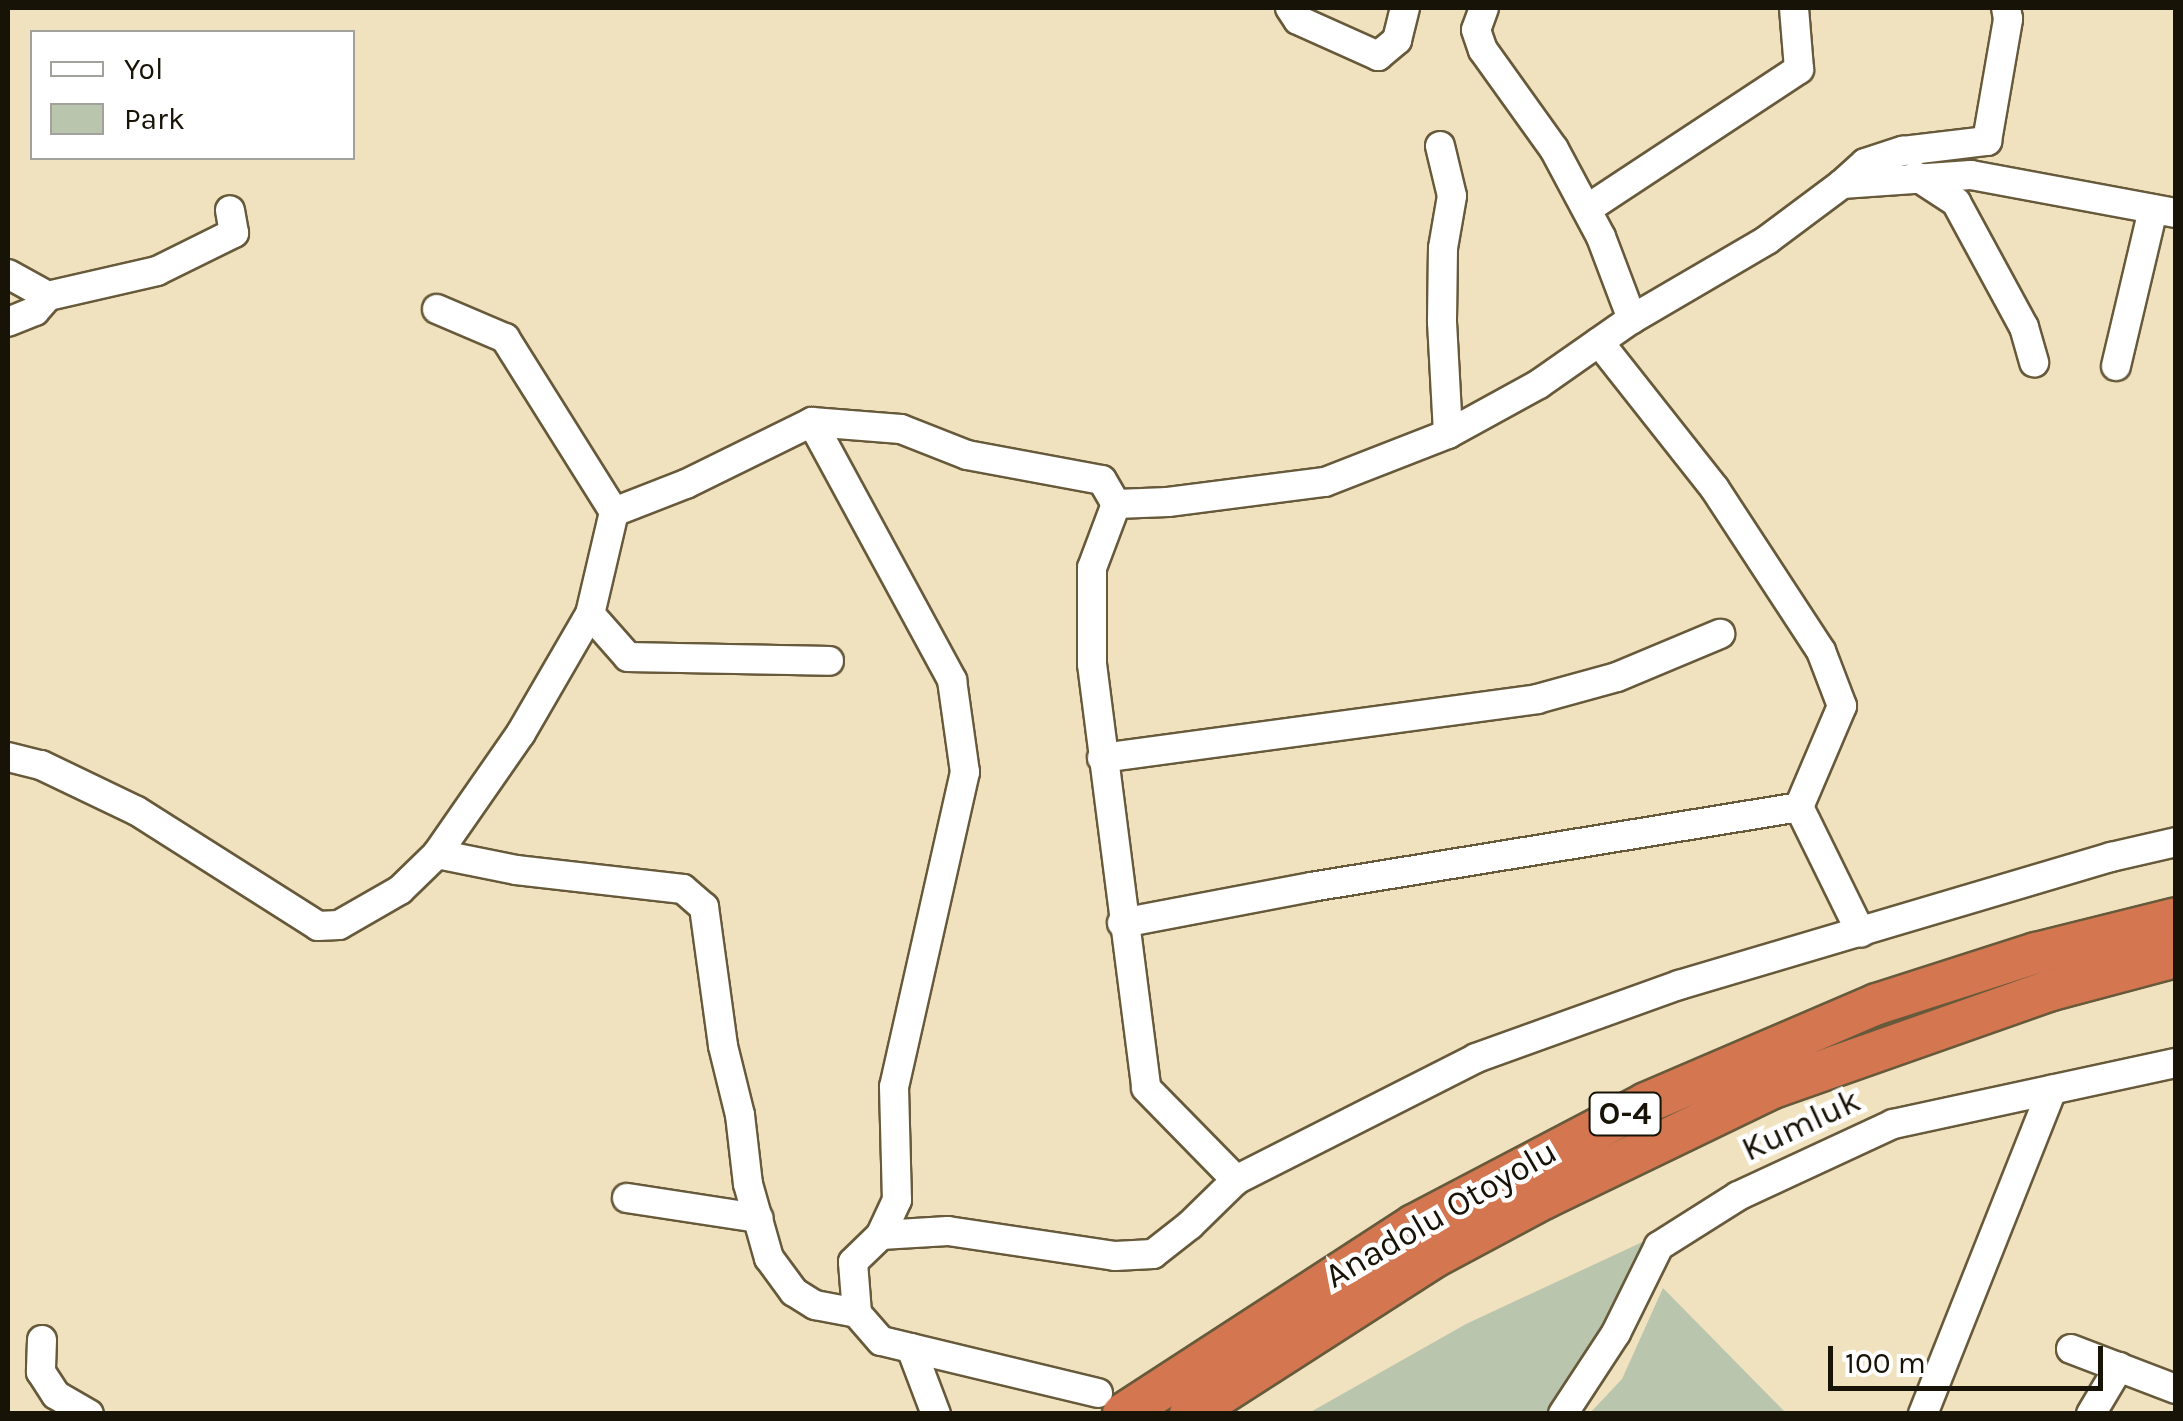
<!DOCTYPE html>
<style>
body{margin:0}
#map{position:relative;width:2183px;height:1421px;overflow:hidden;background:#f1e2bf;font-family:Karla,sans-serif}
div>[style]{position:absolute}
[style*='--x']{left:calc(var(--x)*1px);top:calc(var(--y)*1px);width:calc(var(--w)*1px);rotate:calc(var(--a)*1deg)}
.green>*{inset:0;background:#bac5ae}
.roads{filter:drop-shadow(2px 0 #675a3b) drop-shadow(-2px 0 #675a3b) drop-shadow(0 2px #675a3b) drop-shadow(0 -2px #675a3b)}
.minor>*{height:28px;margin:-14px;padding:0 14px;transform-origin:14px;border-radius:14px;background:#fff}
.highway>*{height:40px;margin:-20px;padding:0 20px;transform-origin:20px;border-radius:20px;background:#d47650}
span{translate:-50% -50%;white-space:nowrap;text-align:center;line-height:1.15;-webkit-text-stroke:9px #fff;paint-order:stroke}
.shield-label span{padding:2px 8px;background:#fff;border:2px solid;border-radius:8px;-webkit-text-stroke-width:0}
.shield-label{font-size:32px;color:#181307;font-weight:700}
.street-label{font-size:35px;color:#181307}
.frame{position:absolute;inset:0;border:10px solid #181307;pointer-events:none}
.legend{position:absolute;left:30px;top:30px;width:325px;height:130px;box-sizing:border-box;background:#fff;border:2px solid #a3a19c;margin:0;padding:12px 18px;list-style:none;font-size:30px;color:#181307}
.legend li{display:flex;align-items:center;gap:20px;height:50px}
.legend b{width:50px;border:2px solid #a3a19c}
.scale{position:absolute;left:1828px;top:1346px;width:275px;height:45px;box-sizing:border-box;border:5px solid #181307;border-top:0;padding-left:12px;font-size:30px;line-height:35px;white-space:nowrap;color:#181307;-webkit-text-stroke:8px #fff;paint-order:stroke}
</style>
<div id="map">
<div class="green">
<div style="clip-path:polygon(1651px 1238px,1610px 1333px,1554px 1413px,1307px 1414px,1466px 1324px)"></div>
<div style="clip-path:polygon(1663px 1288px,1786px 1413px,1590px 1413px,1622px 1379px)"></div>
</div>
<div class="roads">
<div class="minor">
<div style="--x:1290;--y:8;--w:14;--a:56"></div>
<div style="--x:1298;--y:20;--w:88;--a:24.2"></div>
<div style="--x:1378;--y:56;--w:25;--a:-40"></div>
<div style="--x:1397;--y:40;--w:33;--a:-76"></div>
<div style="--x:1484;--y:8;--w:23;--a:110"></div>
<div style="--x:1476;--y:30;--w:21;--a:71"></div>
<div style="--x:1483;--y:50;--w:122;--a:54.4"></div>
<div style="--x:1554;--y:149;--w:100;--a:61.9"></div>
<div style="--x:1601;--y:237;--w:88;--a:69.3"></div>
<div style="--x:1440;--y:146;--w:51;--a:76.5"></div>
<div style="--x:1452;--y:196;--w:53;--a:99.8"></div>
<div style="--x:1443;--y:248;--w:74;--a:90.8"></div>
<div style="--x:1442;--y:322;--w:112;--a:86.9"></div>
<div style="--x:1916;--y:176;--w:48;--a:33"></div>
<div style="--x:1956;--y:202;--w:142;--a:61.5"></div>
<div style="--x:2024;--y:327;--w:37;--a:74"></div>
<div style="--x:1842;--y:184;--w:31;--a:-42"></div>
<div style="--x:1865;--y:163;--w:40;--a:-18"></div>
<div style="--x:1903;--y:151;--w:85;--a:-6.8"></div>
<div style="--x:1987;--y:141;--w:124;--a:-80.2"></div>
<div style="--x:2008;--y:19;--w:11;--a:-100"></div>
<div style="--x:1587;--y:209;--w:254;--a:-33.4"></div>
<div style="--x:1799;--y:69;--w:61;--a:-94.7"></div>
<div style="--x:8;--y:274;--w:46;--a:28.8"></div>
<div style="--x:48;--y:296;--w:20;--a:131"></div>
<div style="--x:35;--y:311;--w:29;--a:158"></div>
<div style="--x:48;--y:296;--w:112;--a:-12.9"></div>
<div style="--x:157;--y:271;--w:86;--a:-26.3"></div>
<div style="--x:234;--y:233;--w:23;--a:-100"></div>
<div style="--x:437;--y:309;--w:74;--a:23.1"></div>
<div style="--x:505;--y:338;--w:205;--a:57.9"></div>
<div style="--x:614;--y:512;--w:77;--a:-21.3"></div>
<div style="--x:686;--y:484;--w:140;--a:-26.2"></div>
<div style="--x:812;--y:422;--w:89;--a:4.5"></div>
<div style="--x:901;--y:429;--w:71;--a:21.5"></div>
<div style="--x:967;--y:455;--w:137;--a:10.5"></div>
<div style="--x:1102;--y:480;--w:28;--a:60"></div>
<div style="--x:1116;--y:504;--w:68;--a:110.6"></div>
<div style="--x:1092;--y:568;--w:96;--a:90"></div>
<div style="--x:1092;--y:664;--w:427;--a:82.7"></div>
<div style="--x:1146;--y:1088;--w:129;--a:45.6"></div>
<div style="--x:1599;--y:342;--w:187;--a:51.7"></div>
<div style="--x:1715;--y:489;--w:194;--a:56.8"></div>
<div style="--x:1821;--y:651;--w:59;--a:69.1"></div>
<div style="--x:1842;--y:706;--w:110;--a:113.1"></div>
<div style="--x:2116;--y:366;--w:161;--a:-76.7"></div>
<div style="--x:812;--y:422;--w:294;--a:61.5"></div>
<div style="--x:952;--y:680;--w:93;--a:82"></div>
<div style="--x:965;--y:772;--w:323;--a:102.7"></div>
<div style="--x:894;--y:1087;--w:113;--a:88.5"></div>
<div style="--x:897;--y:1200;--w:38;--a:115"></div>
<div style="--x:1116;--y:504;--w:52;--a:-2.2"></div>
<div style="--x:1168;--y:502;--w:158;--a:-7.3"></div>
<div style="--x:1325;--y:482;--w:132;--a:-21.3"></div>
<div style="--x:1448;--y:434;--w:104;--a:-28.8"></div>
<div style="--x:1539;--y:384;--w:113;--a:-35"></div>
<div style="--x:1632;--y:319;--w:156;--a:-30.3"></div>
<div style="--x:1767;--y:240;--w:94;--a:-36.7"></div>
<div style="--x:1842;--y:184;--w:129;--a:-4"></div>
<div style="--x:1971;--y:175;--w:208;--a:10.5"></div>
<div style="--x:614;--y:512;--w:105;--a:103.2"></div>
<div style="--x:590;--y:614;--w:138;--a:120.1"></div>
<div style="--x:521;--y:733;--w:147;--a:124.8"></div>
<div style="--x:437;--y:854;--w:81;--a:11.4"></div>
<div style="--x:516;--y:870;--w:168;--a:6.5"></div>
<div style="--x:683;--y:889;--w:28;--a:41"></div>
<div style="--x:704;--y:907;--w:140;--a:82.2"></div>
<div style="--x:723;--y:1046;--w:71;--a:76.2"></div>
<div style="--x:740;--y:1115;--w:69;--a:83.4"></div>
<div style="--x:748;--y:1184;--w:77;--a:74.2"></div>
<div style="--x:769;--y:1258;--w:42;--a:53.7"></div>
<div style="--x:794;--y:1292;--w:25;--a:32"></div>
<div style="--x:815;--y:1305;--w:43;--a:10.8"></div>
<div style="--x:590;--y:614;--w:57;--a:48.5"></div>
<div style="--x:628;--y:657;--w:201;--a:1.1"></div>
<div style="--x:8;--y:757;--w:34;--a:14"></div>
<div style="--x:41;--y:765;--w:106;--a:25.6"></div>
<div style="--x:137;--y:811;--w:214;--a:32.4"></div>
<div style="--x:318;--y:926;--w:21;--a:-3"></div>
<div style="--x:339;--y:925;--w:70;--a:-29.8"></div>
<div style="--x:400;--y:890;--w:52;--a:-44.2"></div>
<div style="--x:1102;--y:758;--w:439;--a:-7.7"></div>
<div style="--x:1537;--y:699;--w:83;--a:-15.4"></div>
<div style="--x:1617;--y:677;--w:112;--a:-22.7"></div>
<div style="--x:1122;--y:923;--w:192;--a:-10.8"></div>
<div style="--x:1311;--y:887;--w:495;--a:-9.3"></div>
<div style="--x:1799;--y:807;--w:140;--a:63.8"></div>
<div style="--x:627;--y:1198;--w:133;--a:8.7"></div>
<div style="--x:42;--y:1340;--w:32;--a:92"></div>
<div style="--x:41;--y:1372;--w:27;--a:57"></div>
<div style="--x:56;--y:1395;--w:38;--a:30"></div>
<div style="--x:911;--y:1348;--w:71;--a:69.3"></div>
<div style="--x:2071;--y:1349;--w:112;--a:20.9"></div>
<div style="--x:1098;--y:1393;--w:223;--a:-166.5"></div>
<div style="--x:881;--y:1341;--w:37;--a:-131"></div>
<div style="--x:857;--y:1313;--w:51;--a:-94.5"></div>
<div style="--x:853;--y:1262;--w:39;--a:-44"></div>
<div style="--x:881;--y:1235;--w:67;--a:-3.4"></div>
<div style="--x:948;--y:1231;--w:169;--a:8.5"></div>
<div style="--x:1115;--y:1256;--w:38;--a:-3"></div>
<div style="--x:1153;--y:1254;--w:47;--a:-38.1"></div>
<div style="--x:1190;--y:1225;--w:64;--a:-44.4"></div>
<div style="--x:1236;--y:1180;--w:269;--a:-26.9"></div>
<div style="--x:1476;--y:1058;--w:216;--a:-19.8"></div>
<div style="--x:1679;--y:985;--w:451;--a:-16.5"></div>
<div style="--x:2111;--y:857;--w:67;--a:-13"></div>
<div style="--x:1563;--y:1414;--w:97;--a:-56.8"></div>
<div style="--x:1616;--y:1333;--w:97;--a:-63.7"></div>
<div style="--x:1659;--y:1246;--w:93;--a:-32.3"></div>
<div style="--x:1738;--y:1196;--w:171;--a:-24.9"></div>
<div style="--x:1893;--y:1124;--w:289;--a:-12.2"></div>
<div style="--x:1923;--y:1414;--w:349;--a:-68.3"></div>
<div style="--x:2091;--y:1414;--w:55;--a:-59.2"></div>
</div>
<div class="highway">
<div style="--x:1123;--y:1414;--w:347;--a:-33"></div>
<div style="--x:1414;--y:1225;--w:262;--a:-27.7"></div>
<div style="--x:1646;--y:1103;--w:251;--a:-23.2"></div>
<div style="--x:1877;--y:1004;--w:167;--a:-17.8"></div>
<div style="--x:2036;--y:953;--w:144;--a:-14"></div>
<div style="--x:1190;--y:1414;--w:287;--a:-32.7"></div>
<div style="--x:1431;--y:1259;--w:129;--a:-28.2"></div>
<div style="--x:1545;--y:1198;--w:253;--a:-25.8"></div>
<div style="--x:1773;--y:1088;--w:292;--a:-19.4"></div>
<div style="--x:2048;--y:991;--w:132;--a:-14.9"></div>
</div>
</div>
<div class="shield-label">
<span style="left:1625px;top:1114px">O-4</span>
</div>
<div class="street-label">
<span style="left:1801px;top:1125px;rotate:-25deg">Kumluk</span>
<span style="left:1441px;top:1214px;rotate:-30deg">Anadolu Otoyolu</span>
</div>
<div class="frame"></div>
<ul class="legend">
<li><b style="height:12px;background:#fff"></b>Yol</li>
<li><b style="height:28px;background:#bac5ae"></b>Park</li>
</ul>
<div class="scale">100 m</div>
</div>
